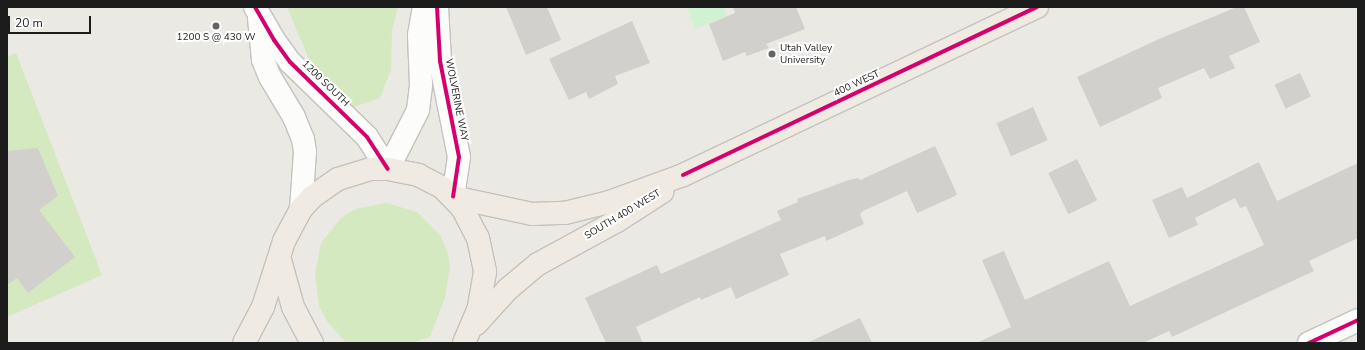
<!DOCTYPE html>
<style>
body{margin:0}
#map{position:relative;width:1365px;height:350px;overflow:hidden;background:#eae9e4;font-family:"Nunito Sans",sans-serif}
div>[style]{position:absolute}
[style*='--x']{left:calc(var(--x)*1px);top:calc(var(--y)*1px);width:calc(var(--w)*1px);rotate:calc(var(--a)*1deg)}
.grass>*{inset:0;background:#d5e9c1}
.park>*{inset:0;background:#d1f2d2}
.building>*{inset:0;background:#d2d0cd;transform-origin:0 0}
.roads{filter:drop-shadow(1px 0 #c3c2c0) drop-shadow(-1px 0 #c3c2c0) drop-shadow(0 1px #c3c2c0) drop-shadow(0 -1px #c3c2c0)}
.minor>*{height:22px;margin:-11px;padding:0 11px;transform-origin:11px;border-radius:11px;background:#fcfcfb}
.major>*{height:22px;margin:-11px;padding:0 11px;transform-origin:11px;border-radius:11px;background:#f0ebe2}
.cycleway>*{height:4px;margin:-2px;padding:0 2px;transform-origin:2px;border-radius:2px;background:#d6006c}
.dots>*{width:11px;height:11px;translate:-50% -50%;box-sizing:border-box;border:2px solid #fff;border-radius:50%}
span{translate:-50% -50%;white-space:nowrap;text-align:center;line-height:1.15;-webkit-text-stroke:4px #fff;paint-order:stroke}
.poi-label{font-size:10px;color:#1c1c1c}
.left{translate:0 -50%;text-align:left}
.street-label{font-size:10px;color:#1c1c1c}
.frame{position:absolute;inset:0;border:8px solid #1c1c1c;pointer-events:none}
.scale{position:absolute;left:8px;top:16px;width:83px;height:18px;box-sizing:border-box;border:2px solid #1c1c1c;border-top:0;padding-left:5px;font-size:12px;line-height:14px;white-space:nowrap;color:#1c1c1c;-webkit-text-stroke:3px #fff;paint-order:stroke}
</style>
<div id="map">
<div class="grass">
<div style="clip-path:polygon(287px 7px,398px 7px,392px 30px,391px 70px,380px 98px,351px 108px,321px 88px)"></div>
<div style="clip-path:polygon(16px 53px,102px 275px,7px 317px,7px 57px)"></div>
<div style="clip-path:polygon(386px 203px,417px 212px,440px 235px,447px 250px,450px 266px,445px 298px,430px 337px,411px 343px,346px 343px,327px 321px,319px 306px,315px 274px,321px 243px,341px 218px,355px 209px)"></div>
</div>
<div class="park">
<div style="clip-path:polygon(687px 7px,724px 7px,727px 16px,695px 29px)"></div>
</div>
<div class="building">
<div style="clip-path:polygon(506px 7px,547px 7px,561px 40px,526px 55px)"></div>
<div style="clip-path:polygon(733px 7px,796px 7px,805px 29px,766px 44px,769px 48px,747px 56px,745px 52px,723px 61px,709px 24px,735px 13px)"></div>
<div style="clip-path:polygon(1237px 7px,1244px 7px,1260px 42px,1229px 56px,1235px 68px,1210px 79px,1204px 68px,1158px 88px,1162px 98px,1100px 127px,1077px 77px,1159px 39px)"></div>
<div style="clip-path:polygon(632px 21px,650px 63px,615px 76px,618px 84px,589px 99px,586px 92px,569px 100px,549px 59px)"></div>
<div style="left:1300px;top:73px;width:26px;height:28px;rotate:65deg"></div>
<div style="left:1033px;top:107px;width:36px;height:40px;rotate:66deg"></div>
<div style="clip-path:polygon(935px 146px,957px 194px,955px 196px,917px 213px,907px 191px,863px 211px,860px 214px,864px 224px,826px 241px,825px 236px,780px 254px,789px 275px,736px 299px,731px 287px,701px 300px,700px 297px,636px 327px,643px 343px,606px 343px,585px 298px,657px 265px,661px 274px,781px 220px,777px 211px,798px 202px,797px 199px,849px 180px,858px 178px,860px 180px)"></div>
<div style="clip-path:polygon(38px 148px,58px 196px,39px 210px,75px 257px,28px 293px,17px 278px,7px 285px,7px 151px)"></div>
<div style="left:1077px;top:159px;width:46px;height:32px;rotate:64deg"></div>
<div style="clip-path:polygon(1259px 162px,1277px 201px,1358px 163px,1358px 238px,1309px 261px,1314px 271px,1172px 337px,1169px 331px,1143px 343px,976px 343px,1011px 327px,982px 260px,1004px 251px,1025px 300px,1109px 261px,1130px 306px,1264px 245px,1246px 206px,1240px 208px,1235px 198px,1195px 218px,1198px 225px,1169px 238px,1152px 200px,1182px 187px,1187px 198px)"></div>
<div style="clip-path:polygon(860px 318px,872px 343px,807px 343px)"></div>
</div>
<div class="roads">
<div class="minor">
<div style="--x:255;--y:7;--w:38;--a:60"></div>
<div style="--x:274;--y:40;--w:27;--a:54"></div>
<div style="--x:290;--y:62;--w:107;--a:44.2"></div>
<div style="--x:367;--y:137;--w:38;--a:57"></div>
<div style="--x:437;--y:7;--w:54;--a:86.8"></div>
<div style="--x:440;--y:61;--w:98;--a:78.8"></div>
<div style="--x:459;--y:157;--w:40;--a:98.5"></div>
<div style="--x:259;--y:18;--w:42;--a:84.6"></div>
<div style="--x:263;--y:60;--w:18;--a:68"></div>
<div style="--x:270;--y:77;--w:47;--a:59"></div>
<div style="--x:294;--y:117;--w:24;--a:68"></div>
<div style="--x:303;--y:139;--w:13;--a:81"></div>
<div style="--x:305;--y:152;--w:57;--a:94"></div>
<div style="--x:388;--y:169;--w:66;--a:-63"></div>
<div style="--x:418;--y:110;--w:25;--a:-83"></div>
<div style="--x:421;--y:85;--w:50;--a:-92.3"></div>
<div style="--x:419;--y:35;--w:28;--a:-80"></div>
<div style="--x:1309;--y:343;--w:54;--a:-25.1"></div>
</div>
<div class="major">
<div style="--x:453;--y:197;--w:81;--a:12.1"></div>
<div style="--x:532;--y:214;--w:33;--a:-2"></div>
<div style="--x:565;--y:213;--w:45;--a:-14"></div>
<div style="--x:609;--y:202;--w:79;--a:-20"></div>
<div style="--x:683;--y:175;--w:392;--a:-25.4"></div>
<div style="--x:280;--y:260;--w:49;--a:74.5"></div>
<div style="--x:293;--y:307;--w:41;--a:62.2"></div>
<div style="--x:476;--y:324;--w:47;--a:-47.6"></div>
<div style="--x:508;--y:289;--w:39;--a:-40"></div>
<div style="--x:538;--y:264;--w:90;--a:-28.6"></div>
<div style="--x:617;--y:221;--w:54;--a:-32.8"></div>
<div style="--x:244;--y:343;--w:41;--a:-62.2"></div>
<div style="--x:263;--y:307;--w:69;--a:-72.3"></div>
<div style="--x:284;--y:241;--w:36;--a:-62"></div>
<div style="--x:301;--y:209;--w:16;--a:-47"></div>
<div style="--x:312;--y:197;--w:32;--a:-35"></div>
<div style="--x:338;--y:179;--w:34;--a:-17"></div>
<div style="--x:371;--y:169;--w:17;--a:0"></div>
<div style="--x:388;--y:169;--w:31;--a:11"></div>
<div style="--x:418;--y:175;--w:28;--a:27"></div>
<div style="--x:443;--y:188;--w:29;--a:46"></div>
<div style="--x:463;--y:209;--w:33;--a:63"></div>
<div style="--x:478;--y:238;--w:35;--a:78"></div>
<div style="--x:485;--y:272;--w:39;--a:100"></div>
<div style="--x:478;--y:310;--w:36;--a:113"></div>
</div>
</div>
<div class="cycleway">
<div style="--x:255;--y:7;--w:38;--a:60"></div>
<div style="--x:274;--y:40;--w:27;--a:54"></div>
<div style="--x:290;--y:62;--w:107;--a:44.2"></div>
<div style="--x:367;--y:137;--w:38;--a:57"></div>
<div style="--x:437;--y:7;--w:54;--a:86.8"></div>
<div style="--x:440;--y:61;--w:98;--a:78.8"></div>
<div style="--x:459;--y:157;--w:40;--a:98.5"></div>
<div style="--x:683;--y:175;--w:392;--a:-25.4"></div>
<div style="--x:1309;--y:343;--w:54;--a:-25.1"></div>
</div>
<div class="dots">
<div style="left:216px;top:26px;background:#646462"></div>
<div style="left:772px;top:54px;background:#646462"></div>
</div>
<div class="poi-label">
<span style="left:216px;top:38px">1200 S @ 430 W</span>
<span class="left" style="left:780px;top:54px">Utah Valley<br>University</span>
</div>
<div class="street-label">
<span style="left:325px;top:84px;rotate:44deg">1200 SOUTH</span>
<span style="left:857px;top:84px;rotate:-25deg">400 WEST</span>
<span style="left:456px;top:100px;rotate:79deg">WOLVERINE WAY</span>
<span style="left:623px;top:215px;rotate:-31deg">SOUTH 400 WEST</span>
</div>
<div class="frame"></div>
<div class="scale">20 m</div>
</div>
